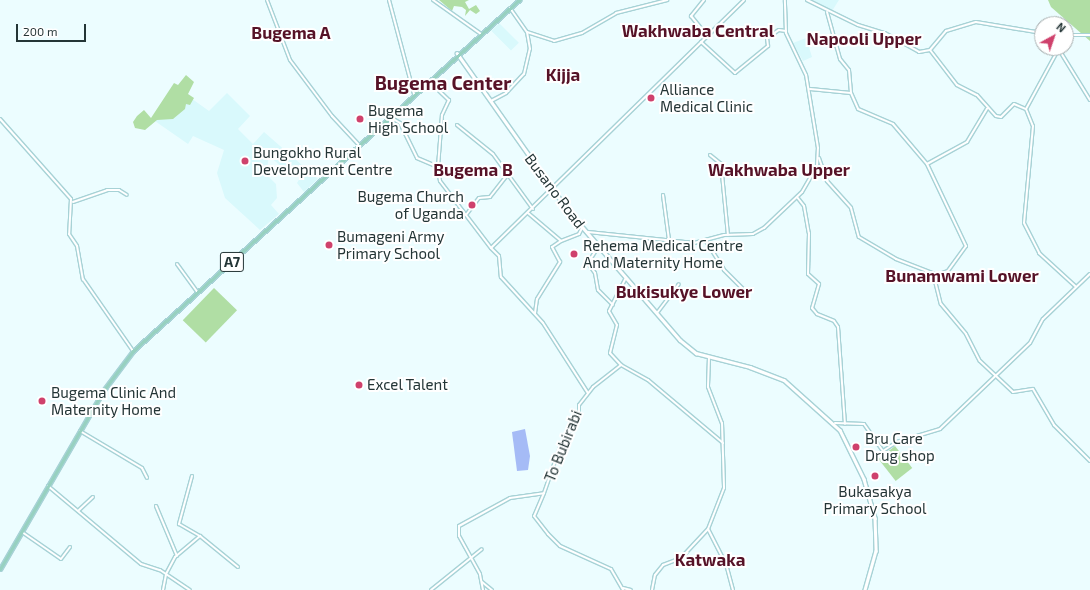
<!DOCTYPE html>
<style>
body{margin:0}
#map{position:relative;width:1090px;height:590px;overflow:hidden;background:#ecfdff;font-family:"Exo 2",sans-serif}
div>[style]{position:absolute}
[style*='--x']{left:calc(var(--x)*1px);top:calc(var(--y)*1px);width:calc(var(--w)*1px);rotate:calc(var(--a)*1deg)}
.built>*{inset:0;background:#d9f9fc;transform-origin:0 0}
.green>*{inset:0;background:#b0dea4;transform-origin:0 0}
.water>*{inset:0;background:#a5bbf6}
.roads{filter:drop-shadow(1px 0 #a7d2d6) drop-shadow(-1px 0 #a7d2d6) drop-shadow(0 1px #a7d2d6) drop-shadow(0 -1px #a7d2d6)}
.minor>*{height:2px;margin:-1px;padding:0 1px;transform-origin:1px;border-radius:1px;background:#fff}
.tertiary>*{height:2.5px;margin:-1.25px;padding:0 1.25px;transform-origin:1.25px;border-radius:1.25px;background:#fff}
.primary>*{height:3px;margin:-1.5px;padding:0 1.5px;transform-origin:1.5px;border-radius:1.5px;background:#97d1c0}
.dots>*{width:11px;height:11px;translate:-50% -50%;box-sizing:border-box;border:2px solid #fff;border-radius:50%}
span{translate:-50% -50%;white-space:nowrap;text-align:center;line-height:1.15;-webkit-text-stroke:4px #fff;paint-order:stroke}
.shield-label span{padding:1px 3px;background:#fff;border:1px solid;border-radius:3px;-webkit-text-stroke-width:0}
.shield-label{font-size:14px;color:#243536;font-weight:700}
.poi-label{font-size:15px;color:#243536}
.left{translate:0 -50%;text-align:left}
.right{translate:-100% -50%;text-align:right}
.street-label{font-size:15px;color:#243536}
.quarter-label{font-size:17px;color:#561227;font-weight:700}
.district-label{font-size:19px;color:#561227;font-weight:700}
.north{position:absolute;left:1034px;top:16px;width:40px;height:40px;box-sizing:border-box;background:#fff;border:1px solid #a7aeaf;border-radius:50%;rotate:40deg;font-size:11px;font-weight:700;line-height:16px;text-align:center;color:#243536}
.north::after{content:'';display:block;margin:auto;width:14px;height:18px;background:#cf416c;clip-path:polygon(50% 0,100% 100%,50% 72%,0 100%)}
.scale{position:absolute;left:16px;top:24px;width:70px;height:18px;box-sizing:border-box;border:2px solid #243536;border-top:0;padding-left:5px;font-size:12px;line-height:14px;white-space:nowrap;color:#243536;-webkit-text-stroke:3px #fff;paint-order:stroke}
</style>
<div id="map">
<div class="built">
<div style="clip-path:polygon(811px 0,839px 0,832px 11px)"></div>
<div style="left:499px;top:23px;width:28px;height:11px;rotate:45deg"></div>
<div style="clip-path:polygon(806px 38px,812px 57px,803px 61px,793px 43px)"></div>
<div style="clip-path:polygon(174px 86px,209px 111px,227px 93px,250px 116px,238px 129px,253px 144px,264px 132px,318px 179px,304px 192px,297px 183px,300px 178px,294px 166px,283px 168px,269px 156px,266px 174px,276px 184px,277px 198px,271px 205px,279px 214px,260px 230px,225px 198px,217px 173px,224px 150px,193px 136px,188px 144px,152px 119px)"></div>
</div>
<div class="green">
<div style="clip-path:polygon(439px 0,469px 0,465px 2px,469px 9px,476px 5px,480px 11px,476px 14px,470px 10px,465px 16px,466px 10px,462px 7px,454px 6px,452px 11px)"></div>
<div style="clip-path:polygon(1048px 0,1090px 0,1090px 41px,1051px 7px)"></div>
<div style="clip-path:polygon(186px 75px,194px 82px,188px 94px,194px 98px,190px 105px,186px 104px,185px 109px,173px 119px,157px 120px,145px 130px,135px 128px,133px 122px,137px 116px,144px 110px,151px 118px,174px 83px,178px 85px)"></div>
<div style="left:214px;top:288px;width:32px;height:45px;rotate:44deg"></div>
<div style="left:895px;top:446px;width:28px;height:21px;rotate:52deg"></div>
</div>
<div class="water">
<div style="clip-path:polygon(525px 429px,530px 456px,528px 470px,517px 471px,512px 432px)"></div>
</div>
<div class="roads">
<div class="minor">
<div style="--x:267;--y:0;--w:64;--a:69"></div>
<div style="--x:290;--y:60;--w:70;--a:53.1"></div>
<div style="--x:332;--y:116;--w:40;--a:47"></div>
<div style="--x:389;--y:0;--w:97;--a:75.1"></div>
<div style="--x:433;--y:0;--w:59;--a:35.3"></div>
<div style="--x:704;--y:0;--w:21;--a:129"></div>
<div style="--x:691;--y:16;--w:26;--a:51"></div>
<div style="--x:807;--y:0;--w:57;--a:26.1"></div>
<div style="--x:858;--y:25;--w:28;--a:17"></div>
<div style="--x:885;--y:33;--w:39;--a:29"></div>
<div style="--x:919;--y:52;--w:11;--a:-10"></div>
<div style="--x:930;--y:50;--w:25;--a:-50"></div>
<div style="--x:946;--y:31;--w:31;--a:-17"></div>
<div style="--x:976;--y:22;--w:67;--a:9.5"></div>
<div style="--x:510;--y:8;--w:29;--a:55"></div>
<div style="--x:527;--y:32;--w:28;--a:18"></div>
<div style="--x:554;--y:41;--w:29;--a:-16"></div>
<div style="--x:582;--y:33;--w:39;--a:-30"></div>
<div style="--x:616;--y:13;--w:53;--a:-14.3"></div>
<div style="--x:827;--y:12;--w:49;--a:74.5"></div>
<div style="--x:840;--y:59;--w:14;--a:51"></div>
<div style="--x:849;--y:70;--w:23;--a:85"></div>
<div style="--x:1066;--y:35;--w:24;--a:0"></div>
<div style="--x:701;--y:42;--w:46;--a:42.4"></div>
<div style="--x:735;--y:73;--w:43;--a:-39.3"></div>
<div style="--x:768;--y:46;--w:8;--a:-97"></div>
<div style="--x:767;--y:38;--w:14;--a:-34"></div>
<div style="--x:779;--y:30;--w:7;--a:8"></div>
<div style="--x:1058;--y:48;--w:61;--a:58.4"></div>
<div style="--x:930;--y:50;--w:44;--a:52.4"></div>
<div style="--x:957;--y:85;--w:22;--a:27"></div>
<div style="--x:977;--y:95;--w:28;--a:48"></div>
<div style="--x:996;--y:116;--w:5;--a:11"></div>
<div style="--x:1001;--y:117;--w:18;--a:-45"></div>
<div style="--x:1014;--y:104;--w:13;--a:23"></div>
<div style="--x:1026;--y:109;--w:18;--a:68"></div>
<div style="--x:1033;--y:126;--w:97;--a:95.3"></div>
<div style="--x:1024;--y:223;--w:34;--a:63"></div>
<div style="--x:1039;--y:253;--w:49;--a:42.5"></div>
<div style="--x:429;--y:81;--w:28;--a:44"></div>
<div style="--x:449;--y:100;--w:17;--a:115"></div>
<div style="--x:442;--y:115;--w:52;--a:94.4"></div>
<div style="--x:438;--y:167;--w:14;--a:82"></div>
<div style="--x:440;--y:181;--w:84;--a:52.7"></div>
<div style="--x:491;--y:248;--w:354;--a:-44.4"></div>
<div style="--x:810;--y:89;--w:41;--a:5.6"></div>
<div style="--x:851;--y:93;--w:17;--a:66"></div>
<div style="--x:858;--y:109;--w:38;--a:23"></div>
<div style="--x:893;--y:124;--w:52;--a:49.6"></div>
<div style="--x:927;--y:164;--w:46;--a:-28.8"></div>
<div style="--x:967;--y:142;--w:39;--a:-59"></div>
<div style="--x:491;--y:101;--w:17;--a:-28"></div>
<div style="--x:506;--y:93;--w:26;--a:-47"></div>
<div style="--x:524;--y:74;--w:26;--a:-77"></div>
<div style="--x:530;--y:49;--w:17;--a:-100"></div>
<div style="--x:1026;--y:109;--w:67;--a:-61.5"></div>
<div style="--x:390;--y:117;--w:12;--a:31"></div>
<div style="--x:400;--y:123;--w:39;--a:64"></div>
<div style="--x:417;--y:158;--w:23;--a:23"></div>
<div style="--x:0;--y:119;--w:107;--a:48.4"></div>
<div style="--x:71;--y:199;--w:35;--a:93"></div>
<div style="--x:69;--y:234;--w:14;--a:56"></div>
<div style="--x:77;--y:246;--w:34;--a:80"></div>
<div style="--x:83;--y:279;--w:88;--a:55.2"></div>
<div style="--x:457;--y:125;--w:46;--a:38.9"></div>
<div style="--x:493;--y:154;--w:68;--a:54"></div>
<div style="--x:710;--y:155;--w:14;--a:39"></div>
<div style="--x:721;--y:164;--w:71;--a:84.4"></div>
<div style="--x:819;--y:158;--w:24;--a:71"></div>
<div style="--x:827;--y:181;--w:36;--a:48"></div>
<div style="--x:851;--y:208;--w:30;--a:75"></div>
<div style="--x:859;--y:237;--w:43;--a:30.7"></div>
<div style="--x:896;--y:259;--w:40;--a:21"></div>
<div style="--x:933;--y:273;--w:32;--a:76"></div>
<div style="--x:941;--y:304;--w:39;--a:50"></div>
<div style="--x:966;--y:334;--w:30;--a:63"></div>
<div style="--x:980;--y:361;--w:45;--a:43.2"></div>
<div style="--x:1013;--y:392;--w:20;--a:-9"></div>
<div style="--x:1033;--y:389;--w:42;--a:59.7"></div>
<div style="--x:1054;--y:425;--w:51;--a:45"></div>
<div style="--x:927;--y:164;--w:91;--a:64.6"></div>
<div style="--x:966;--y:246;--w:31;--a:126"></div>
<div style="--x:948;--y:271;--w:15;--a:160"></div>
<div style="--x:663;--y:195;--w:45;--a:82.4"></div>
<div style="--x:797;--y:197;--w:11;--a:52"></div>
<div style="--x:804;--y:206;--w:27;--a:80"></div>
<div style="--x:809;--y:233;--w:41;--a:91.4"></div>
<div style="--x:808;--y:274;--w:15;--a:42"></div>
<div style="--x:819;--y:284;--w:25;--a:106"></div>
<div style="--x:812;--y:308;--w:8;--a:50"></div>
<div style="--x:817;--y:314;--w:18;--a:22"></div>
<div style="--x:834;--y:321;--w:7;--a:56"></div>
<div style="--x:838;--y:327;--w:97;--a:85.9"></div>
<div style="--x:73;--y:202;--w:36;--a:-19"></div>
<div style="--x:107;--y:190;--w:12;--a:0"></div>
<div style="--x:119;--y:190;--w:9;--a:32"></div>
<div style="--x:528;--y:213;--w:43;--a:40.3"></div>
<div style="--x:561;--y:241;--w:19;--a:-21"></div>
<div style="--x:579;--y:234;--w:7;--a:-63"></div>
<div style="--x:466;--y:215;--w:21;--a:-53"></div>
<div style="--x:479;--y:198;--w:11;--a:-5"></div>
<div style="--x:490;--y:197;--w:31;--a:-52"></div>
<div style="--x:588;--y:232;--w:107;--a:5.9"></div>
<div style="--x:694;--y:243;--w:31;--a:-15"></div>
<div style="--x:724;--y:235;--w:29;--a:-2"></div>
<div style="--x:753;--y:234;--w:13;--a:-29"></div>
<div style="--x:764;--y:228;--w:52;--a:-43.5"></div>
<div style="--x:802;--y:192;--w:30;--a:-60"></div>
<div style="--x:817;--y:166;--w:18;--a:-87"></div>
<div style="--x:818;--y:148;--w:74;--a:-99.3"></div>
<div style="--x:806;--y:75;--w:47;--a:-115.5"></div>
<div style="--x:786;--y:33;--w:33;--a:-92"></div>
<div style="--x:706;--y:241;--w:34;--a:58"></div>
<div style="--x:724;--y:270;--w:28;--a:45"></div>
<div style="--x:598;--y:247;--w:19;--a:122"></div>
<div style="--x:588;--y:263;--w:12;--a:55"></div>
<div style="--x:595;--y:273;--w:17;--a:80"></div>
<div style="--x:598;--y:290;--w:21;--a:45"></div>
<div style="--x:491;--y:248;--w:11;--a:45"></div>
<div style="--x:499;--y:256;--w:21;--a:85"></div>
<div style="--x:501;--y:277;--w:62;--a:47.6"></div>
<div style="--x:543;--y:323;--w:83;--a:57.3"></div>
<div style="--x:177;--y:264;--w:34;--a:54"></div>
<div style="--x:535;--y:313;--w:14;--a:-82"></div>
<div style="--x:537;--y:299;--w:44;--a:-58.1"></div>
<div style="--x:560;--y:262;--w:17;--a:-118"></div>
<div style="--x:552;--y:247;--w:11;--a:-34"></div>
<div style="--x:657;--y:313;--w:36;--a:-53"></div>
<div style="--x:709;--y:357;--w:30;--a:92"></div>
<div style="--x:708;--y:387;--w:39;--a:69"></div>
<div style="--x:722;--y:423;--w:65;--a:88.2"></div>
<div style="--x:724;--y:488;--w:44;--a:111.3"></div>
<div style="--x:708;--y:529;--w:39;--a:63"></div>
<div style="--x:726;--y:564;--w:27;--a:75"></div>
<div style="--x:621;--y:365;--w:31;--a:29"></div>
<div style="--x:648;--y:380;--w:98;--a:40"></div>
<div style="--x:835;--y:423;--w:29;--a:2"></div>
<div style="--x:864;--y:424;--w:33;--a:55"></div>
<div style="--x:883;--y:451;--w:17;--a:-33"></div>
<div style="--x:897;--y:442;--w:45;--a:-16.8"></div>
<div style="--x:940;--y:429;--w:124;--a:-43.7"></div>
<div style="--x:1030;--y:343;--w:27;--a:-62"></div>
<div style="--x:1043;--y:319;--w:65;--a:-43.8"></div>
<div style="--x:80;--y:431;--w:72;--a:30.8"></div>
<div style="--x:142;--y:468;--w:11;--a:63"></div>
<div style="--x:192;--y:476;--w:50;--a:105.2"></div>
<div style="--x:179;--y:524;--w:24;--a:30"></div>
<div style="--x:48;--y:486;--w:121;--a:40"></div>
<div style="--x:141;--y:564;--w:20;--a:18"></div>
<div style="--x:160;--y:570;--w:36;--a:34"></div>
<div style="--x:544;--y:493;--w:25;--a:113"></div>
<div style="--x:534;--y:516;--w:23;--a:52"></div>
<div style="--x:548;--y:534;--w:17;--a:45"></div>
<div style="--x:560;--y:546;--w:56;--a:24.3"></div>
<div style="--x:611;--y:569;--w:24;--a:60"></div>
<div style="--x:156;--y:506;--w:54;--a:67.2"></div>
<div style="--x:79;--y:510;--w:19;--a:-43"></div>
<div style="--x:22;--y:532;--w:47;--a:34.7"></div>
<div style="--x:61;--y:559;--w:15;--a:-53"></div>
<div style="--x:166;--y:574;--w:19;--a:-62"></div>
<div style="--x:175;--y:557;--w:33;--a:-40"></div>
<div style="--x:200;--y:536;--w:49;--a:39.2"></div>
<div style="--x:482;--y:582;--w:13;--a:39"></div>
<div style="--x:623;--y:588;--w:8;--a:14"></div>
<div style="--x:163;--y:590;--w:16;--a:-79"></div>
<div style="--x:431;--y:590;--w:65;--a:-38.8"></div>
<div style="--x:483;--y:590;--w:16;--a:-101"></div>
<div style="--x:480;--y:574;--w:43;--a:-118.9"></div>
<div style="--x:459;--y:536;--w:10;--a:-90"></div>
<div style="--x:459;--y:526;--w:58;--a:-28.8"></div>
<div style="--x:510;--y:498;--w:34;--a:-8"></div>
<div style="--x:544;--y:493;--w:49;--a:-70.8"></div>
<div style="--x:560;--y:447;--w:37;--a:-59"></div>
<div style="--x:579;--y:415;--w:10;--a:-90"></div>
<div style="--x:579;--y:405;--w:23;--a:-52"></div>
<div style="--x:593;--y:387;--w:36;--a:-38"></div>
<div style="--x:621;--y:365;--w:16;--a:-133"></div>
<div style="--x:610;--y:353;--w:29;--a:-76"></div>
<div style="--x:617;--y:325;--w:16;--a:-120"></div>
<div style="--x:609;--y:311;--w:37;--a:-63"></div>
<div style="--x:652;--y:590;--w:15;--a:-79"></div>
<div style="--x:655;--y:575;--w:13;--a:-51"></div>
<div style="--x:663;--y:565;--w:19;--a:-21"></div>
<div style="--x:681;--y:558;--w:40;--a:-47"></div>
</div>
<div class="tertiary">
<div style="--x:457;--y:53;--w:191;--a:54.8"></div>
<div style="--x:567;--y:209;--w:173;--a:49.2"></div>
<div style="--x:680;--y:340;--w:21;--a:39"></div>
<div style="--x:696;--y:353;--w:56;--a:14.5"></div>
<div style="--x:750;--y:367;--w:36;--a:21"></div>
<div style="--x:784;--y:380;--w:75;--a:41.8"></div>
<div style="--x:840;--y:430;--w:55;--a:63.9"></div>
<div style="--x:864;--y:479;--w:41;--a:74.2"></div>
<div style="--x:875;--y:518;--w:33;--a:88"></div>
<div style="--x:876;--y:551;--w:41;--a:105.8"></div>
</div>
<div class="primary">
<div style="--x:0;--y:569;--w:206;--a:-59.9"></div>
<div style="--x:103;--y:391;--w:50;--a:-53.1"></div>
<div style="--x:133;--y:351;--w:522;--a:-42.28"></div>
</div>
</div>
<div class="dots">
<div style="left:651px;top:98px;background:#cf416c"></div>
<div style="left:360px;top:119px;background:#cf416c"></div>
<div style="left:245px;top:161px;background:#cf416c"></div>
<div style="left:472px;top:205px;background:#cf416c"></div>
<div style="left:329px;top:245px;background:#cf416c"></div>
<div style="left:574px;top:254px;background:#cf416c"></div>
<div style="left:359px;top:385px;background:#cf416c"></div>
<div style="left:42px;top:401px;background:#cf416c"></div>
<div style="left:856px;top:447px;background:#cf416c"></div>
<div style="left:875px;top:476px;background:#cf416c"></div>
</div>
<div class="shield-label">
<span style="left:232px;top:262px">A7</span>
</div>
<div class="poi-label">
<span class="left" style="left:660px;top:98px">Alliance<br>Medical Clinic</span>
<span class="left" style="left:368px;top:119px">Bugema<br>High School</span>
<span class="left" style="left:253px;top:161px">Bungokho Rural<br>Development Centre</span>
<span class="right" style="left:464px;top:205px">Bugema Church<br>of Uganda</span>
<span class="left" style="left:337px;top:245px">Bumageni Army<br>Primary School</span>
<span class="left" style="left:583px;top:254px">Rehema Medical Centre<br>And Maternity Home</span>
<span class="left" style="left:367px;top:385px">Excel Talent</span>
<span class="left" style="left:51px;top:401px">Bugema Clinic And<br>Maternity Home</span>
<span class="left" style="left:865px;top:447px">Bru Care<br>Drug shop</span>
<span style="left:875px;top:500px">Bukasakya<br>Primary School</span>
</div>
<div class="street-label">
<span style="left:555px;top:191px;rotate:53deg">Busano Road</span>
<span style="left:563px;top:446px;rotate:-68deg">To Bubirabi</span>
</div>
<div class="quarter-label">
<span style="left:698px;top:31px">Wakhwaba Central</span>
<span style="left:291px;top:33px">Bugema A</span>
<span style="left:864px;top:39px">Napooli Upper</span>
<span style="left:563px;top:75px">Kijja</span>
<span style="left:473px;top:170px">Bugema B</span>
<span style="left:779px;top:170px">Wakhwaba Upper</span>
<span style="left:962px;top:276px">Bunamwami Lower</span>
<span style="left:684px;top:292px">Bukisukye Lower</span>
<span style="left:710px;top:560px">Katwaka</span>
</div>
<div class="district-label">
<span style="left:443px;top:83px">Bugema Center</span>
</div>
<div class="north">N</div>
<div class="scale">200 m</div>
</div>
